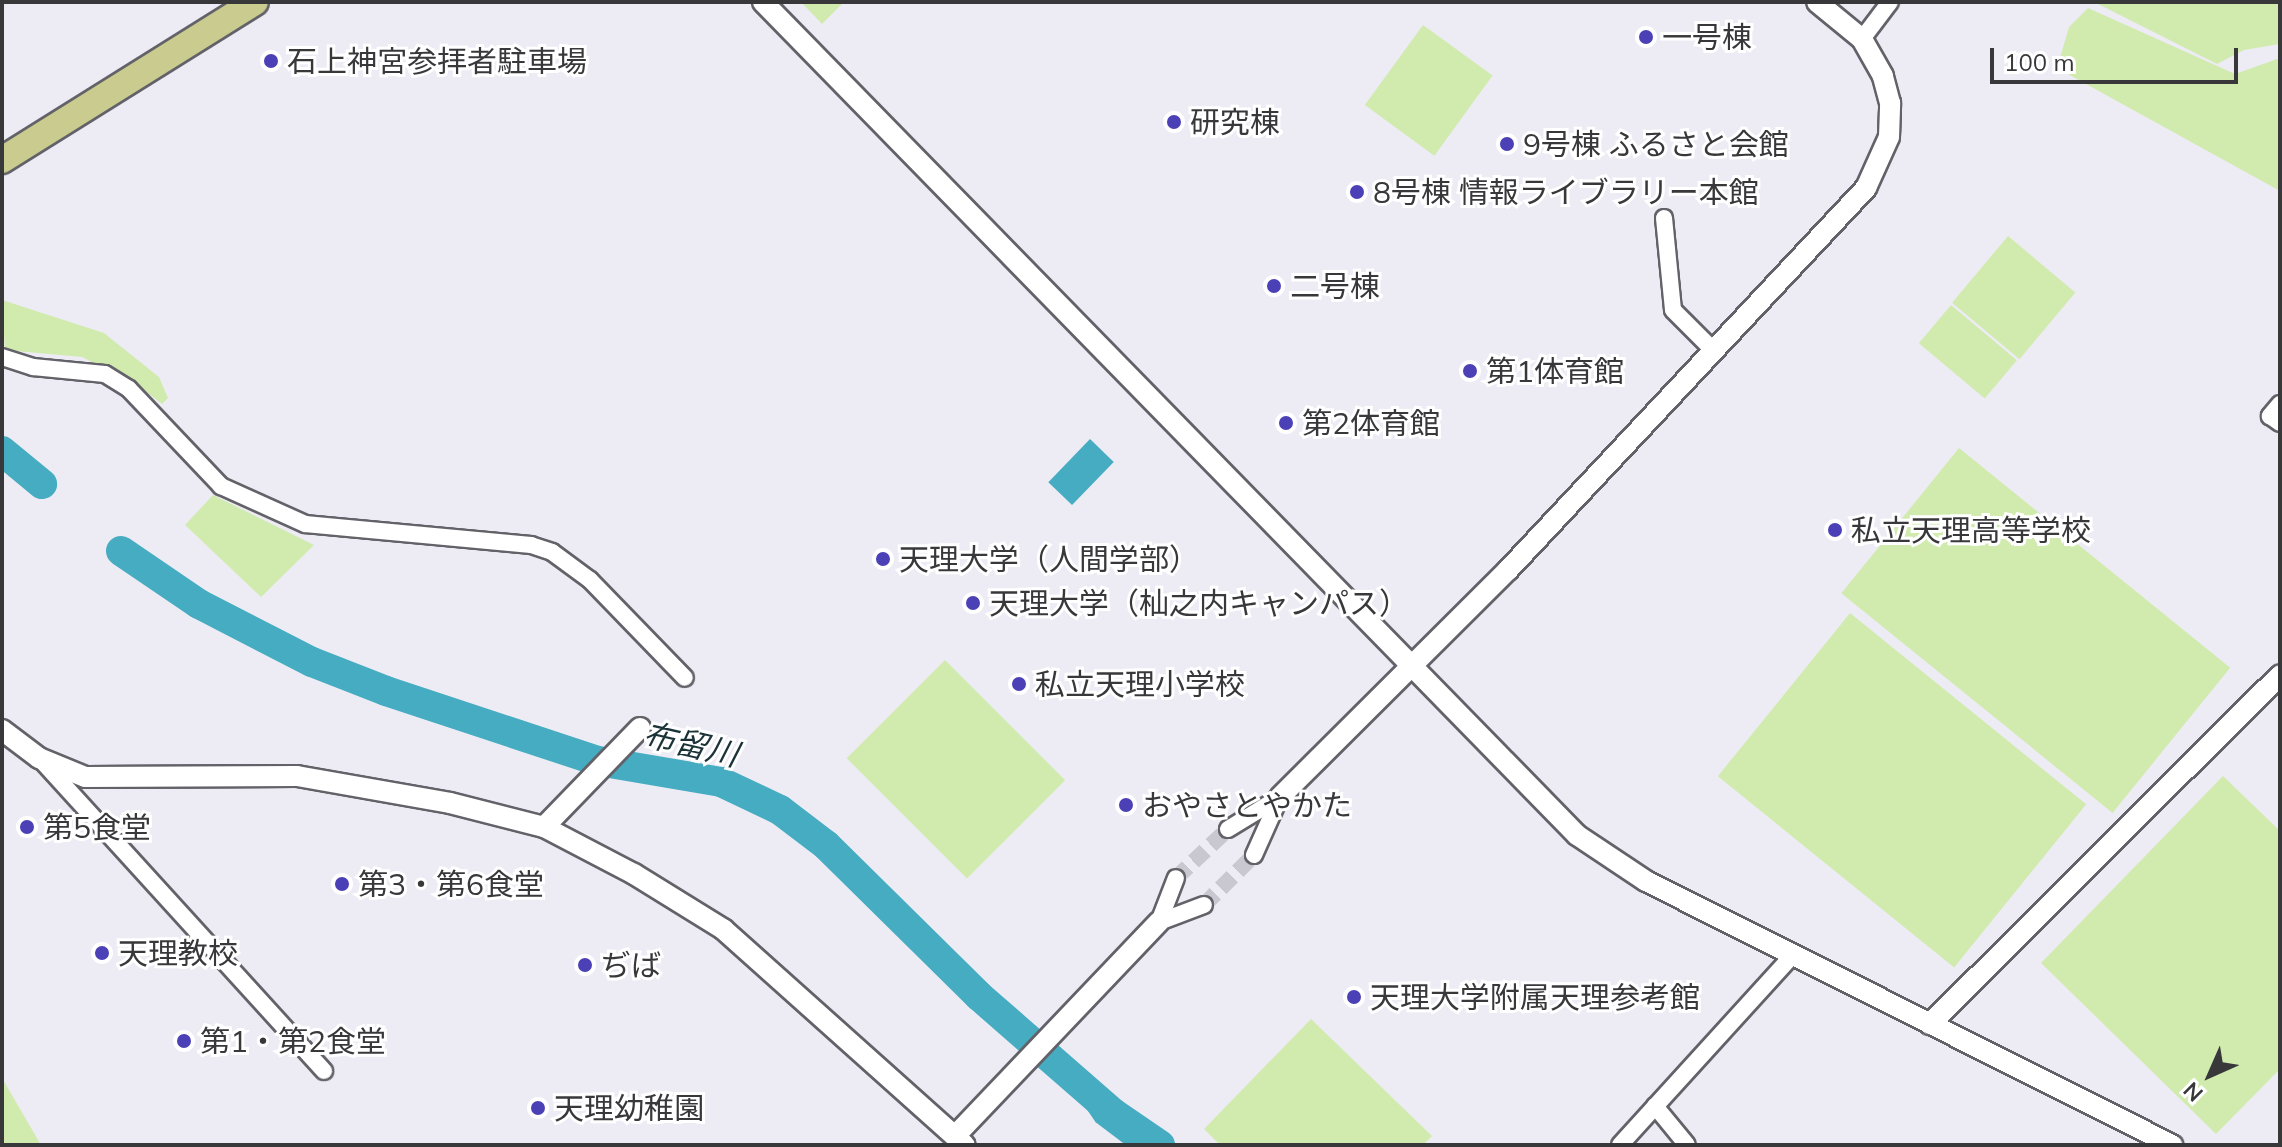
<!DOCTYPE html>
<meta charset="utf-8">
<style>
body{margin:0}
#map{position:relative;width:2282px;height:1147px;overflow:hidden;background:#edecf5;font-family:Mulish,"Noto Sans JP",sans-serif}
div>[style]{position:absolute}
[style*='--x']{left:calc(var(--x)*1px);top:calc(var(--y)*1px);width:calc(var(--w)*1px);rotate:calc(var(--a)*1deg)}
.green>*{inset:0;background:#d1ebae;transform-origin:0 0}
.water>*{inset:0;background:#45acc1;transform-origin:0 0}
.stream>*{height:5px;margin:-2.5px;padding:0 2.5px;transform-origin:2.5px;border-radius:2.5px;background:#45acc1}
.river>*{height:30px;margin:-15px;padding:0 15px;transform-origin:15px;border-radius:15px;background:#45acc1}
.minor-tunnel>*{height:16px;margin-top:-8px;transform-origin:0;background:repeating-linear-gradient(90deg,#c9c8d0 0 16px,transparent 0 24px)}
.roads{filter:drop-shadow(2px 0 #636269) drop-shadow(-2px 0 #636269) drop-shadow(0 2px #636269) drop-shadow(0 -2px #636269)}
.minor>*{height:16px;margin:-8px;padding:0 8px;transform-origin:8px;border-radius:8px;background:#fff}
.tertiary>*{height:20px;margin:-10px;padding:0 10px;transform-origin:10px;border-radius:10px;background:#fff}
.primary>*{height:26px;margin:-13px;padding:0 13px;transform-origin:13px;border-radius:13px;background:#cacb8f}
.dots>*{width:22px;height:22px;translate:-50% -50%;box-sizing:border-box;border:4px solid #fff;border-radius:50%}
span{translate:-50% -50%;white-space:nowrap;text-align:center;line-height:1.15;-webkit-text-stroke:6px #fff;paint-order:stroke}
.poi-label{font-size:30px;color:#38383b}
.left{translate:0 -50%;text-align:left}
.water-label{font-size:32px;color:#1b3338;font-style:italic}
.frame{position:absolute;inset:0;border:4px solid #38383b;pointer-events:none}
.north{position:absolute;left:2170px;top:1035px;width:80px;height:80px;-webkit-text-stroke:6px #fff;paint-order:stroke;rotate:225deg;font-size:22px;font-weight:700;line-height:32px;text-align:center;color:#38383b}
.north::after{content:'';display:block;margin:auto;width:28px;height:36px;background:#38383b;clip-path:polygon(50% 0,100% 100%,50% 72%,0 100%)}
.scale{position:absolute;left:1990px;top:48px;width:248px;height:36px;box-sizing:border-box;border:4px solid #38383b;border-top:0;padding-left:10px;font-size:24px;line-height:28px;white-space:nowrap;color:#38383b;-webkit-text-stroke:6px #fff;paint-order:stroke}
</style>
<div id="map">
<div class="green">
<div style="clip-path:polygon(801px 2px,844px 2px,822px 24px)"></div>
<div style="clip-path:polygon(2094px 2px,2280px 2px,2280px 44px,2244px 50px,2217px 64px)"></div>
<div style="clip-path:polygon(2088px 8px,2235px 74px,2280px 58px,2280px 191px,2057px 68px,2069px 27px)"></div>
<div style="left:1423px;top:25px;width:86px;height:99px;rotate:36deg"></div>
<div style="left:2008px;top:236px;width:88px;height:87px;rotate:40deg"></div>
<div style="clip-path:polygon(2px 300px,104px 333px,159px 377px,168px 398px,162px 404px,135px 383px,82px 357px,5px 350px)"></div>
<div style="left:1951px;top:305px;width:86px;height:50px;rotate:40deg"></div>
<div style="left:1959px;top:448px;width:349px;height:187px;rotate:39deg"></div>
<div style="clip-path:polygon(213px 495px,314px 545px,261px 597px,185px 525px)"></div>
<div style="left:1850px;top:613px;width:304px;height:210px;rotate:39deg"></div>
<div style="left:945px;top:660px;width:170px;height:139px;rotate:45deg"></div>
<div style="clip-path:polygon(2223px 776px,2280px 831px,2280px 1069px,2216px 1134px,2041px 963px)"></div>
<div style="clip-path:polygon(1311px 1019px,1432px 1136px,1423px 1145px,1220px 1145px,1204px 1129px)"></div>
<div style="clip-path:polygon(2px 1078px,41px 1145px,2px 1145px)"></div>
</div>
<div class="water">
<div style="left:1090px;top:439px;width:33px;height:60px;rotate:44deg"></div>
</div>
<div class="stream">
<div style="--x:1063;--y:1070;--w:60;--a:55.8"></div>
<div style="--x:1097;--y:1120;--w:41;--a:37.1"></div>
</div>
<div class="river">
<div style="--x:2;--y:451;--w:52;--a:39.5"></div>
<div style="--x:121;--y:551;--w:94;--a:34.2"></div>
<div style="--x:199;--y:604;--w:127;--a:27.2"></div>
<div style="--x:312;--y:662;--w:79;--a:21.4"></div>
<div style="--x:386;--y:691;--w:223;--a:18.3"></div>
<div style="--x:598;--y:761;--w:125;--a:9.7"></div>
<div style="--x:721;--y:782;--w:65;--a:25.4"></div>
<div style="--x:780;--y:810;--w:58;--a:37.3"></div>
<div style="--x:826;--y:845;--w:215;--a:44.6"></div>
<div style="--x:979;--y:996;--w:178;--a:41.1"></div>
<div style="--x:1113;--y:1113;--w:57;--a:34.2"></div>
</div>
<div class="minor-tunnel">
<div style="--x:1176;--y:878;--w:71;--a:-43.3"></div>
<div style="--x:1204;--y:905;--w:71;--a:-45"></div>
</div>
<div class="roads">
<div class="minor">
<div style="--x:1862;--y:39;--w:46;--a:-52.9"></div>
<div style="--x:1664;--y:218;--w:92;--a:84.4"></div>
<div style="--x:1673;--y:310;--w:58;--a:45"></div>
<div style="--x:2;--y:357;--w:33;--a:18"></div>
<div style="--x:33;--y:367;--w:72;--a:5.6"></div>
<div style="--x:105;--y:374;--w:28;--a:32"></div>
<div style="--x:129;--y:389;--w:134;--a:46.5"></div>
<div style="--x:221;--y:486;--w:92;--a:24.3"></div>
<div style="--x:305;--y:524;--w:227;--a:5.3"></div>
<div style="--x:531;--y:545;--w:22;--a:18"></div>
<div style="--x:552;--y:552;--w:47;--a:36.4"></div>
<div style="--x:590;--y:580;--w:136;--a:45.9"></div>
<div style="--x:2280;--y:404;--w:16;--a:130"></div>
<div style="--x:2270;--y:416;--w:12;--a:35"></div>
<div style="--x:42;--y:761;--w:419;--a:47.7"></div>
<div style="--x:1228;--y:829;--w:61;--a:-31.6"></div>
<div style="--x:1254;--y:855;--w:64;--a:-65.9"></div>
<div style="--x:1159;--y:922;--w:48;--a:-20.7"></div>
<div style="--x:1159;--y:922;--w:47;--a:-68.9"></div>
<div style="--x:1655;--y:1106;--w:50;--a:50.6"></div>
<div style="--x:1620;--y:1145;--w:256;--a:-47.7"></div>
</div>
<div class="tertiary">
<div style="--x:763;--y:2;--w:1165;--a:45.66"></div>
<div style="--x:1577;--y:835;--w:83;--a:33.7"></div>
<div style="--x:1646;--y:881;--w:589;--a:26.65"></div>
<div style="--x:2;--y:730;--w:46;--a:37.1"></div>
<div style="--x:39;--y:758;--w:50;--a:22.4"></div>
<div style="--x:85;--y:777;--w:212;--a:-0.3"></div>
<div style="--x:297;--y:776;--w:155;--a:10"></div>
<div style="--x:450;--y:803;--w:97;--a:14.3"></div>
<div style="--x:544;--y:827;--w:102;--a:27.6"></div>
<div style="--x:634;--y:874;--w:105;--a:31.7"></div>
<div style="--x:723;--y:929;--w:324;--a:41.8"></div>
<div style="--x:1280;--y:797;--w:322;--a:-44.9"></div>
<div style="--x:1508;--y:570;--w:524;--a:-46.86"></div>
<div style="--x:1866;--y:188;--w:56;--a:-65.7"></div>
<div style="--x:1889;--y:137;--w:34;--a:-88"></div>
<div style="--x:1890;--y:103;--w:28;--a:-105"></div>
<div style="--x:1883;--y:76;--w:43;--a:-119.6"></div>
<div style="--x:1862;--y:39;--w:58;--a:-140.6"></div>
<div style="--x:544;--y:827;--w:138;--a:-45.9"></div>
<div style="--x:1930;--y:1024;--w:494;--a:-44.9"></div>
<div style="--x:955;--y:1136;--w:296;--a:-46.4"></div>
</div>
<div class="primary">
<div style="--x:2;--y:160;--w:298;--a:-32"></div>
</div>
</div>
<div class="dots">
<div style="left:1646px;top:37px;background:#4b40b6"></div>
<div style="left:271px;top:61px;background:#4b40b6"></div>
<div style="left:1174px;top:122px;background:#4b40b6"></div>
<div style="left:1507px;top:144px;background:#4b40b6"></div>
<div style="left:1357px;top:192px;background:#4b40b6"></div>
<div style="left:1274px;top:286px;background:#4b40b6"></div>
<div style="left:1470px;top:371px;background:#4b40b6"></div>
<div style="left:1286px;top:423px;background:#4b40b6"></div>
<div style="left:1835px;top:530px;background:#4b40b6"></div>
<div style="left:883px;top:559px;background:#4b40b6"></div>
<div style="left:973px;top:603px;background:#4b40b6"></div>
<div style="left:1019px;top:684px;background:#4b40b6"></div>
<div style="left:1126px;top:805px;background:#4b40b6"></div>
<div style="left:27px;top:827px;background:#4b40b6"></div>
<div style="left:342px;top:884px;background:#4b40b6"></div>
<div style="left:102px;top:953px;background:#4b40b6"></div>
<div style="left:585px;top:965px;background:#4b40b6"></div>
<div style="left:1354px;top:997px;background:#4b40b6"></div>
<div style="left:184px;top:1041px;background:#4b40b6"></div>
<div style="left:538px;top:1108px;background:#4b40b6"></div>
</div>
<div class="poi-label">
<span class="left" style="left:1662px;top:37px">一号棟</span>
<span class="left" style="left:287px;top:61px">石上神宮参拝者駐車場</span>
<span class="left" style="left:1190px;top:122px">研究棟</span>
<span class="left" style="left:1523px;top:144px">9号棟 ふるさと会館</span>
<span class="left" style="left:1373px;top:192px">8号棟 情報ライブラリー本館</span>
<span class="left" style="left:1290px;top:286px">二号棟</span>
<span class="left" style="left:1486px;top:371px">第1体育館</span>
<span class="left" style="left:1302px;top:423px">第2体育館</span>
<span class="left" style="left:1851px;top:530px">私立天理高等学校</span>
<span class="left" style="left:899px;top:559px">天理大学（人間学部）</span>
<span class="left" style="left:989px;top:603px">天理大学（杣之内キャンパス）</span>
<span class="left" style="left:1035px;top:684px">私立天理小学校</span>
<span class="left" style="left:1142px;top:805px">おやさとやかた</span>
<span class="left" style="left:43px;top:827px">第5食堂</span>
<span class="left" style="left:358px;top:884px">第3・第6食堂</span>
<span class="left" style="left:118px;top:953px">天理教校</span>
<span class="left" style="left:601px;top:965px">ぢば</span>
<span class="left" style="left:1370px;top:997px">天理大学附属天理参考館</span>
<span class="left" style="left:200px;top:1041px">第1・第2食堂</span>
<span class="left" style="left:554px;top:1108px">天理幼稚園</span>
</div>
<div class="water-label">
<span style="left:691px;top:744px;rotate:13deg">布留川</span>
</div>
<div class="frame"></div>
<div class="north">N</div>
<div class="scale">100 m</div>
</div>
